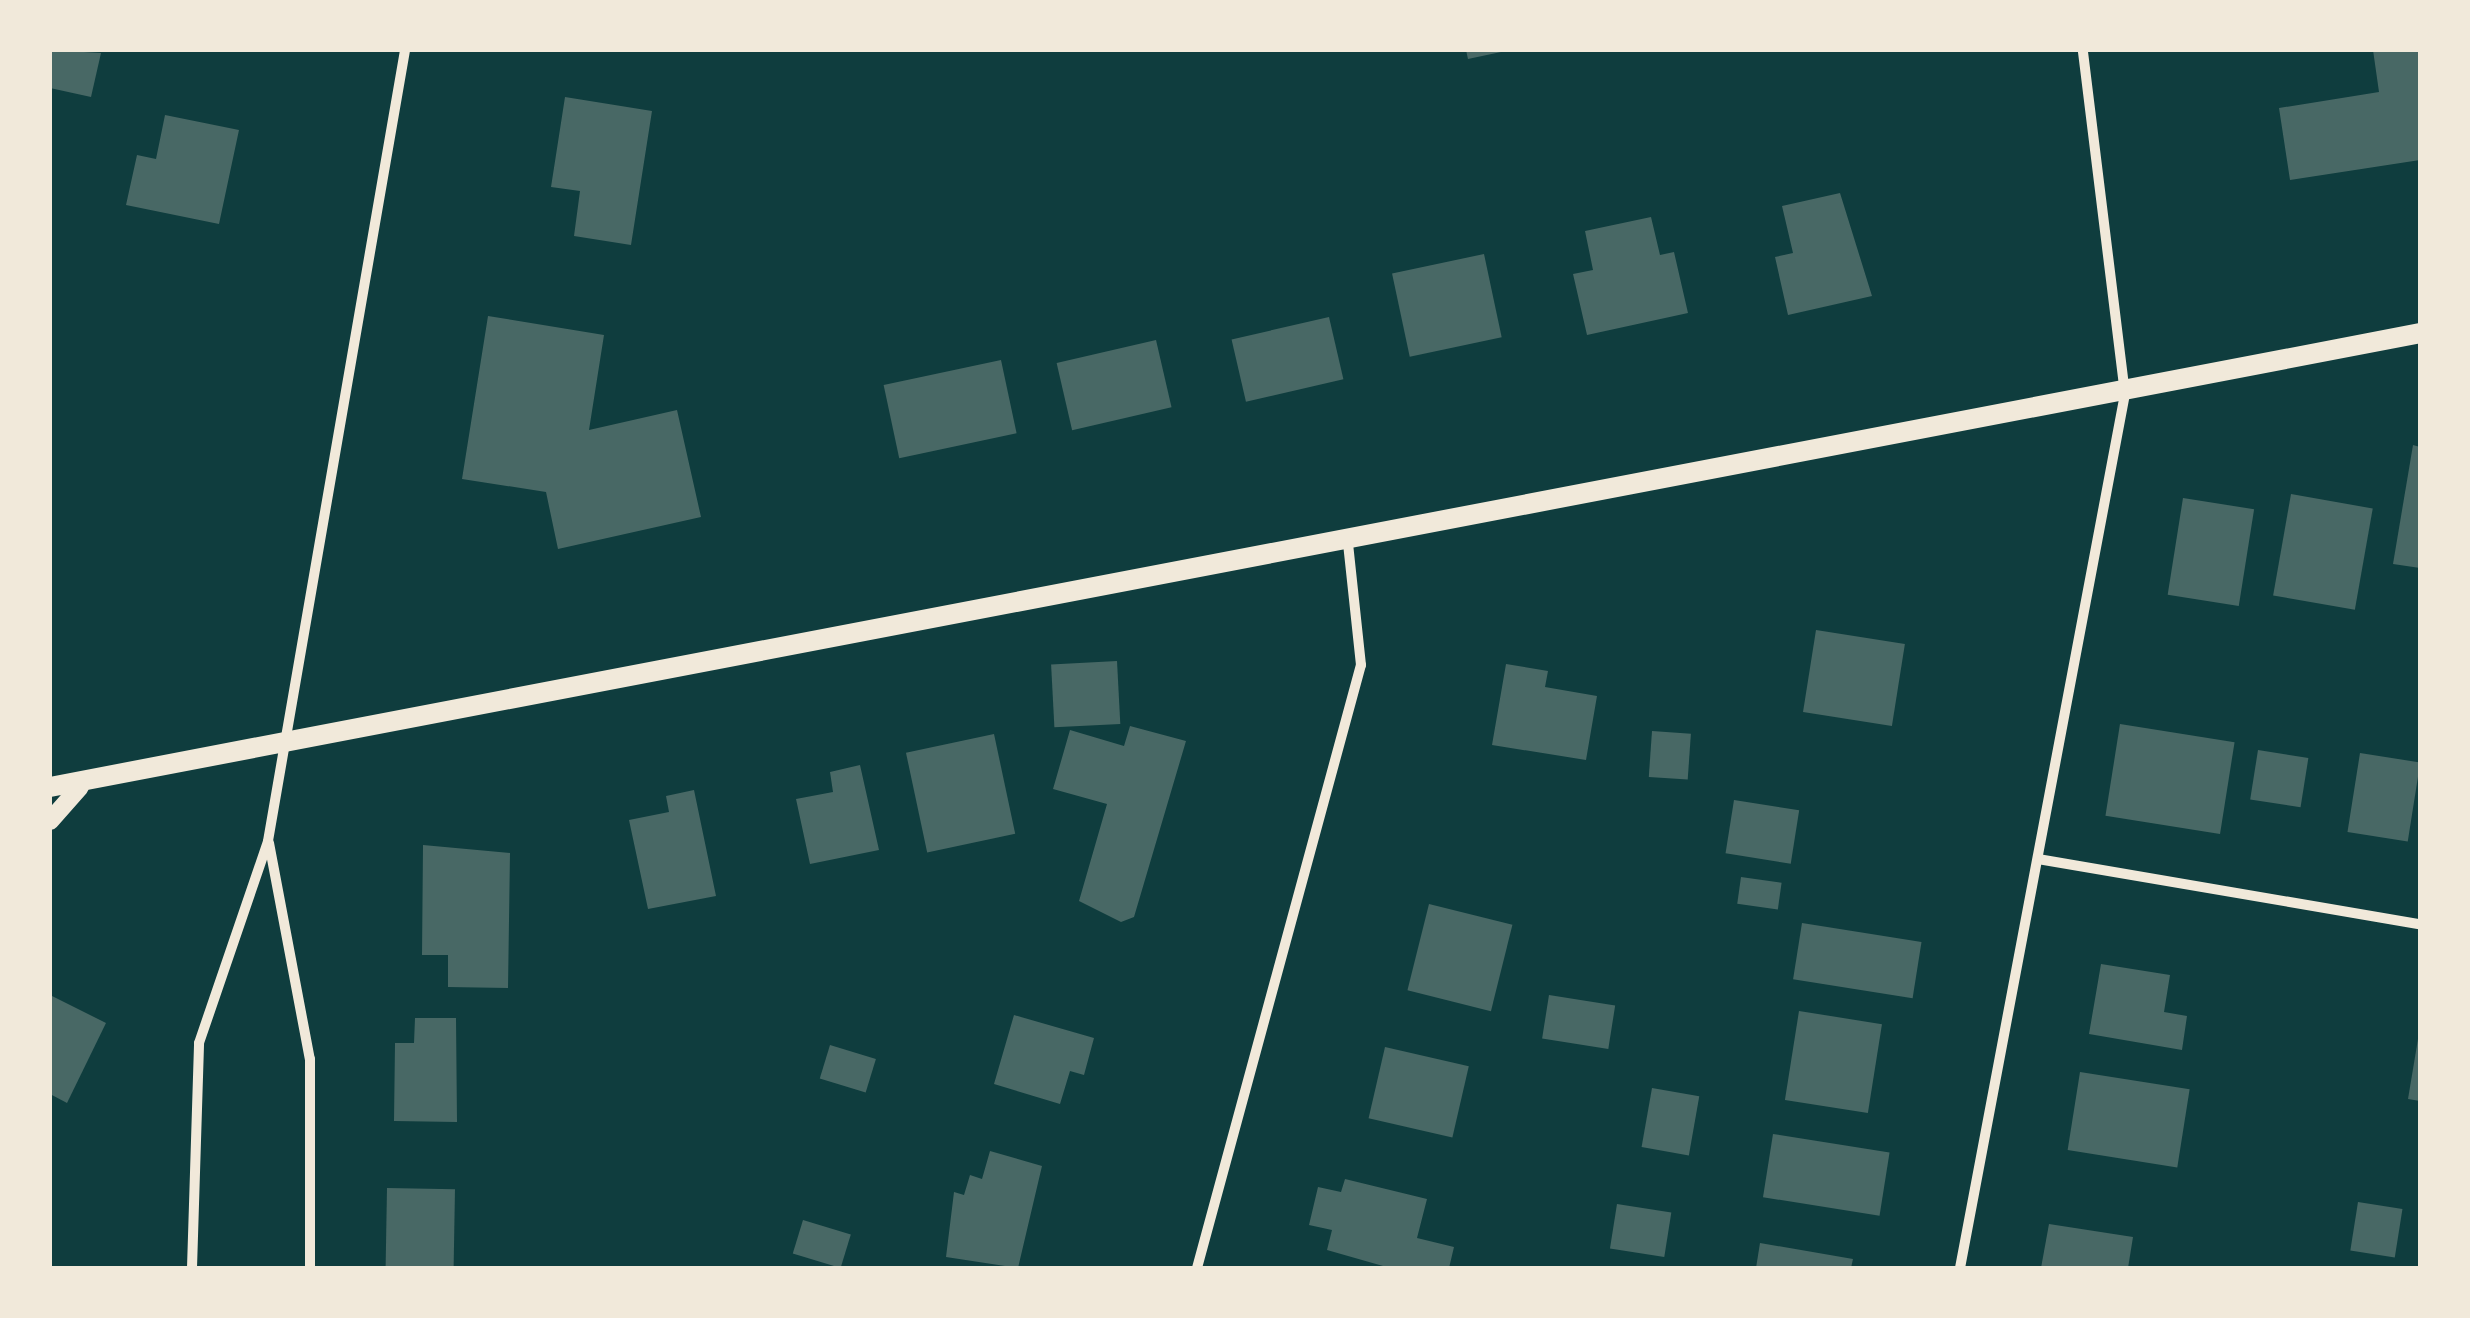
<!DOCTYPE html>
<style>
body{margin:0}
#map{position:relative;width:2470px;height:1318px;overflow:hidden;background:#0f3d3e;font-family:"Public Sans",sans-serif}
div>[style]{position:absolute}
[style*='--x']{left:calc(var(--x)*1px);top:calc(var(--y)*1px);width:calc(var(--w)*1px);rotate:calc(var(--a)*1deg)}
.building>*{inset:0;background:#486865;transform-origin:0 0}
.minor>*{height:10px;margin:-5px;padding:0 5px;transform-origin:5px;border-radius:5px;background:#f1e9da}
.tertiary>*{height:18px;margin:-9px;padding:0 9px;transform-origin:9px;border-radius:9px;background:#f1e9da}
.secondary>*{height:20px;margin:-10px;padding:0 10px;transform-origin:10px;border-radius:10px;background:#f1e9da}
span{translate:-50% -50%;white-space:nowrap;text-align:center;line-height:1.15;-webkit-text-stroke:8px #f1e9da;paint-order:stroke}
.frame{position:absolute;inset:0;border:52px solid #f1e9da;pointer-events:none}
</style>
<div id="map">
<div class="building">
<div style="clip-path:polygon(50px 50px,101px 53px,91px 97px,50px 88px)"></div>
<div style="clip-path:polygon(1466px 50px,1500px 50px,1501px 52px,1468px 59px)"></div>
<div style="clip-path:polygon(2373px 50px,2420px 50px,2420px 160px,2290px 180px,2279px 108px,2379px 92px)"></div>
<div style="clip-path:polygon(565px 97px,652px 111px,631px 245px,574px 236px,580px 191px,551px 187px)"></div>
<div style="clip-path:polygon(165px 115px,239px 130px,219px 224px,126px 205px,137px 155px,156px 159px)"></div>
<div style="clip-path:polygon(1840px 193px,1872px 296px,1788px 315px,1775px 257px,1793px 253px,1782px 206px)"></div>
<div style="clip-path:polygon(1651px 217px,1660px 255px,1674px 252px,1688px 313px,1587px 335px,1573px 274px,1593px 270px,1585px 231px)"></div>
<div style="left:1484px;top:254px;width:85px;height:94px;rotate:78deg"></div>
<div style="clip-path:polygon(488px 316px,604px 335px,589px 430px,677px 410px,701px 517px,558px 549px,546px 492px,462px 479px)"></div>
<div style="left:1329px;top:317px;width:64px;height:100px;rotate:77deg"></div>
<div style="left:1156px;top:340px;width:69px;height:102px;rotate:77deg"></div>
<div style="left:1001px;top:360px;width:75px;height:120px;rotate:78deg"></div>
<div style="clip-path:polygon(2413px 445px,2420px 447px,2420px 568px,2393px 564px)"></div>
<div style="left:2291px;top:494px;width:83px;height:103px;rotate:10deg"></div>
<div style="left:2183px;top:498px;width:72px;height:98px;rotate:9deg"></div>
<div style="left:1816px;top:630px;width:90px;height:83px;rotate:9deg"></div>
<div style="left:1117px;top:661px;width:63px;height:66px;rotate:87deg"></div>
<div style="clip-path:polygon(1506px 664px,1548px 671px,1545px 687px,1597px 696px,1586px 760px,1492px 745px)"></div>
<div style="left:2120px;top:724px;width:116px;height:93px;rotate:9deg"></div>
<div style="clip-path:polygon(1130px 726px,1186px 741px,1134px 917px,1121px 922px,1079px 901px,1107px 804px,1053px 789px,1070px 730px,1124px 746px)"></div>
<div style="left:1652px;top:731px;width:39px;height:46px;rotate:4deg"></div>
<div style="left:994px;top:734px;width:102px;height:90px;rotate:78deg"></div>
<div style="left:2258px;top:750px;width:51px;height:50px;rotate:9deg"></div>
<div style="left:2360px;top:753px;width:61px;height:80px;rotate:9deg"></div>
<div style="clip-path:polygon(860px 765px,879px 850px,810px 864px,796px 799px,833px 792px,830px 772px)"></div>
<div style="clip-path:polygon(694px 790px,716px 896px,648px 909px,629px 820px,669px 812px,666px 796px)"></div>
<div style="left:1734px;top:800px;width:66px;height:54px;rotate:9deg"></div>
<div style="clip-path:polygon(423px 845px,510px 853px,508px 988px,448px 987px,448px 955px,422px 955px)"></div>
<div style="left:1741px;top:877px;width:41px;height:27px;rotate:8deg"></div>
<div style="left:1429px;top:904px;width:86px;height:89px;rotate:14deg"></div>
<div style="left:1802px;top:923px;width:121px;height:57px;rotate:9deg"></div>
<div style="clip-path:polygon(2101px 964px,2170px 975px,2164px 1012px,2187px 1016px,2182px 1050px,2089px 1034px)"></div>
<div style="clip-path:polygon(50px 995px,106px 1023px,67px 1103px,50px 1094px)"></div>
<div style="left:1549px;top:995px;width:67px;height:44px;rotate:9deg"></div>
<div style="left:1799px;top:1011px;width:84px;height:90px;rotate:9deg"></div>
<div style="clip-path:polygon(1014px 1015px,1094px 1038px,1084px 1075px,1070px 1071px,1060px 1104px,994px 1084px)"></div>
<div style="clip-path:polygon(415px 1018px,456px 1018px,457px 1122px,394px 1121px,395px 1043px,414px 1043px)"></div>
<div style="clip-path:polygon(2418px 1039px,2420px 1039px,2420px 1101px,2408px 1099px)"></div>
<div style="left:830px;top:1045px;width:48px;height:35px;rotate:17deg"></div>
<div style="left:1385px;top:1047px;width:86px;height:73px;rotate:13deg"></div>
<div style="left:2080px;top:1072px;width:111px;height:79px;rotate:9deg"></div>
<div style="left:1652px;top:1088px;width:48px;height:60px;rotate:10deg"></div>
<div style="left:1773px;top:1134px;width:118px;height:64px;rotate:9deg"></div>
<div style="clip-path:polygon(990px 1151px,1042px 1166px,1018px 1268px,946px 1257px,954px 1192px,964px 1195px,970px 1175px,982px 1179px)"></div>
<div style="clip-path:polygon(1345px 1179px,1427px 1199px,1417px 1238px,1454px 1247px,1449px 1268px,1390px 1268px,1327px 1250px,1332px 1230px,1309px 1225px,1318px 1187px,1341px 1192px)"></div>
<div style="left:387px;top:1188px;width:68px;height:80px;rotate:1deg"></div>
<div style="left:2358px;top:1202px;width:45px;height:49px;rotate:9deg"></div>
<div style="left:1617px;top:1204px;width:55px;height:45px;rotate:9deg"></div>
<div style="left:803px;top:1220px;width:50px;height:35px;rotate:17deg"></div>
<div style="clip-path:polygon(2049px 1224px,2133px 1237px,2128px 1268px,2041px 1268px)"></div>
<div style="clip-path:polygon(1760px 1243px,1853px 1259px,1851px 1268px,1756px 1268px)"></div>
</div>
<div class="minor">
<div style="--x:269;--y:843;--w:220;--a:79.3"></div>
<div style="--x:310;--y:1059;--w:209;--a:90"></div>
<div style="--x:2038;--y:859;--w:387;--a:9.7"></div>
<div style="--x:192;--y:1268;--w:225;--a:-88.2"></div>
<div style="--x:199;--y:1043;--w:213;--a:-71.1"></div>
<div style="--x:268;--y:841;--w:803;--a:-80.17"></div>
<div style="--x:1197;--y:1268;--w:625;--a:-74.79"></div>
<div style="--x:1361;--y:665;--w:123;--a:-96.1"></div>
<div style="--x:1960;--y:1268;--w:889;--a:-79.31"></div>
<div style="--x:2125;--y:394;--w:347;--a:-97"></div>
</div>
<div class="tertiary">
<div style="--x:50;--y:821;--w:45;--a:-48.6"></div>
</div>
<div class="secondary">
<div style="--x:50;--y:787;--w:2413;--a:-10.84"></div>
</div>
<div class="frame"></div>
</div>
